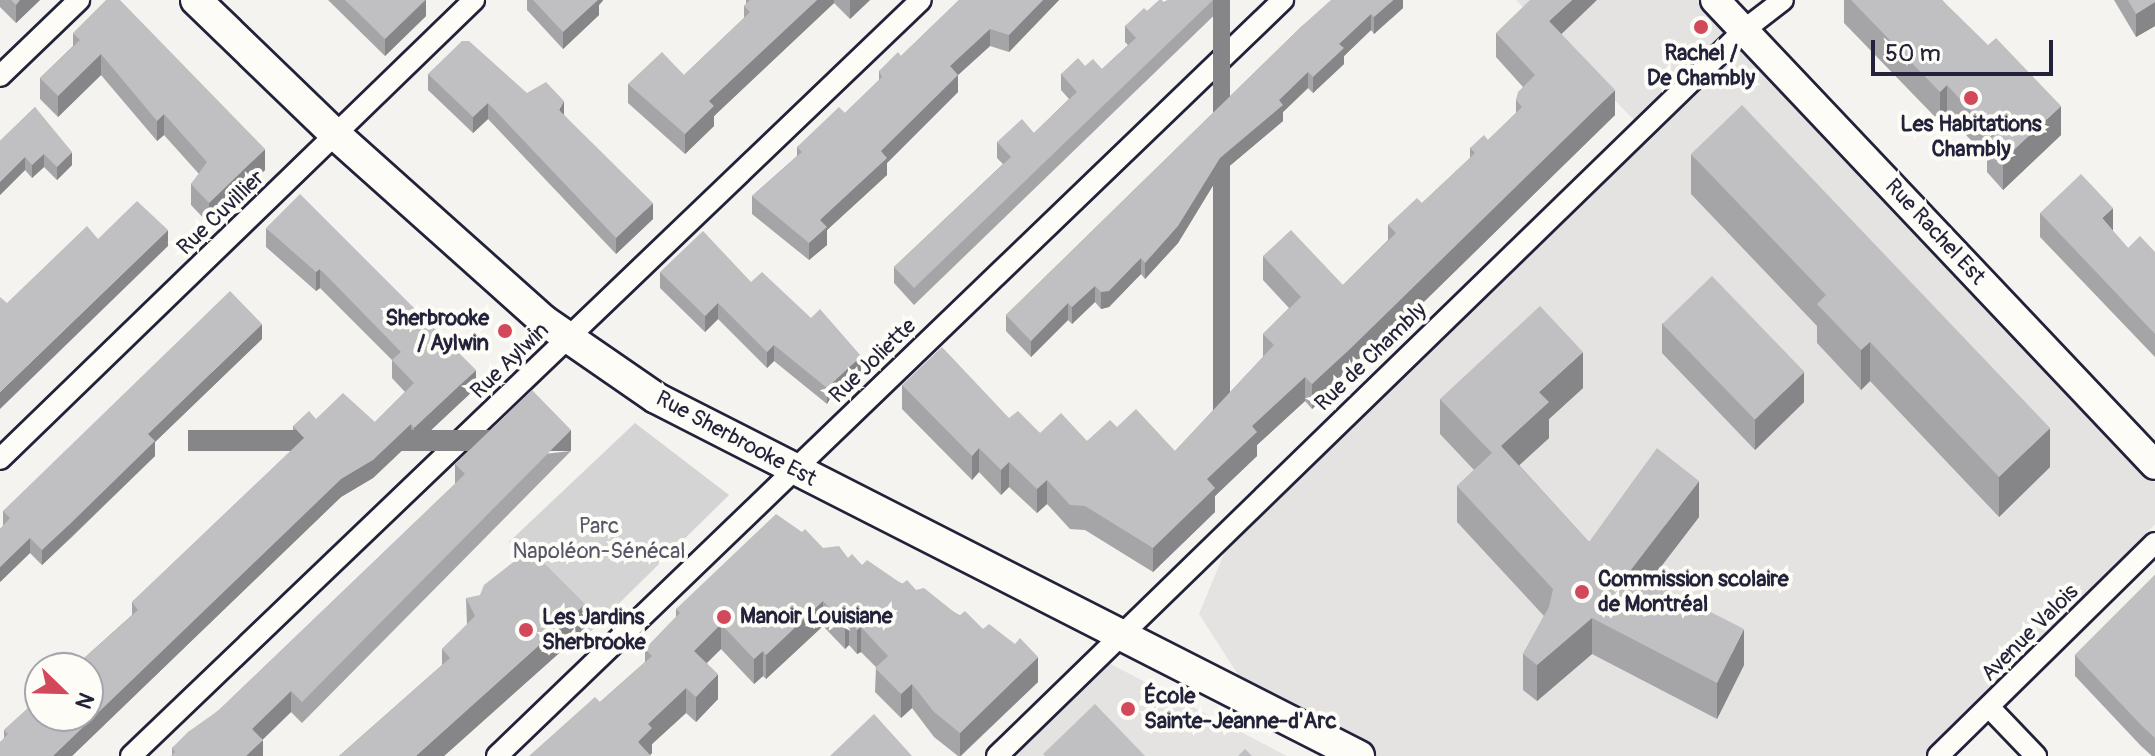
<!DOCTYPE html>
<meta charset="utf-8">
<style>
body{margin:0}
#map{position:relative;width:2155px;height:756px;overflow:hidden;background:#f4f3ef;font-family:Pangolin,sans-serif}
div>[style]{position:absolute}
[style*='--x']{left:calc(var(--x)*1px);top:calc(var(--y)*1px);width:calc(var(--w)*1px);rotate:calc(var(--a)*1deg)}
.built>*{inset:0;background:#e4e3e2}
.green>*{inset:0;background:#d5d4d5}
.roads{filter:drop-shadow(2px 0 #22223b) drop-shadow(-2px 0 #22223b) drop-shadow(0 2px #22223b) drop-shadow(0 -2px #22223b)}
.minor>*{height:20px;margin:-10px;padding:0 10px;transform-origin:10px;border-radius:10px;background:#fdfcf7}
.secondary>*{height:28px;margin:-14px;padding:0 14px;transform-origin:14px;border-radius:14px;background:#fdfcf7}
.primary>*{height:30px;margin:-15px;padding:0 15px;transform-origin:15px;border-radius:15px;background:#fdfcf7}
.wall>*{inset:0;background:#a5a4a7}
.shaded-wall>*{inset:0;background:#868688;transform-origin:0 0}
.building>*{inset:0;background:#c0bfc2;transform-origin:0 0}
.dots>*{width:22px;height:22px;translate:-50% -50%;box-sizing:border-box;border:4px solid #fdfcf7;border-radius:50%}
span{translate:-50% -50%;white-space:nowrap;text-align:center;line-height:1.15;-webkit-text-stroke:8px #fdfcf7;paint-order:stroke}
.poi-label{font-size:22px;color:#22223b;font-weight:700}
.right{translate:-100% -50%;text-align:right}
.left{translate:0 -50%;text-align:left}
.street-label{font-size:22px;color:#22223b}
.park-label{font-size:22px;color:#585769}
.north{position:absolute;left:24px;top:652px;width:80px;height:80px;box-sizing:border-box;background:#fdfcf7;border:2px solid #a5a5ac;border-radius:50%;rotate:113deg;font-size:22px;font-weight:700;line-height:32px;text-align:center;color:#22223b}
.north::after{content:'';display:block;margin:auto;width:28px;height:36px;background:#d1495b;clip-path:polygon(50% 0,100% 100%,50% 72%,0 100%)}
.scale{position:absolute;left:1871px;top:40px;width:182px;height:36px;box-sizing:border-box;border:4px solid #22223b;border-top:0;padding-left:10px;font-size:24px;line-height:28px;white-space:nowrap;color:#22223b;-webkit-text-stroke:6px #fdfcf7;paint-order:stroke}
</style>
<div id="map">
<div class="built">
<div style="clip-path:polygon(1516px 0,1715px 0,2155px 483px,2155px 524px,1938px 756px,1359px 756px,1255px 701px,1199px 614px,1239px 517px,1643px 129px)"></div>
<div style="clip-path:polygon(1105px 661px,1287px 756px,1015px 756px)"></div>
</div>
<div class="green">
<div style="clip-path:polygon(635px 423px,729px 495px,590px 632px,509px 542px)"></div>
</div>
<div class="roads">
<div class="minor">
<div style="--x:0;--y:76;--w:110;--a:-43.9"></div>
<div style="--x:0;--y:459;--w:660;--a:-44.08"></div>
<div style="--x:1989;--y:707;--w:68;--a:46.2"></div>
<div style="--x:131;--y:756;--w:1093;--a:-43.74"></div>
<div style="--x:497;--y:756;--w:1091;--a:-43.89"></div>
<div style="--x:997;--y:756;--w:1042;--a:-44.18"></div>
<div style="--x:1744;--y:30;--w:49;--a:-37.6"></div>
<div style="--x:1938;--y:756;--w:304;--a:-44.5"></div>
</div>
<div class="secondary">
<div style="--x:1715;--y:0;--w:640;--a:46.58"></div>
</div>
<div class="primary">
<div style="--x:196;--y:0;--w:194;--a:44"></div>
<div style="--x:336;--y:135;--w:278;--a:41.8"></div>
<div style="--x:543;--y:320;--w:137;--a:34.6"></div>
<div style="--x:656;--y:398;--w:789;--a:26.99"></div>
</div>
</div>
<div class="wall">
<div style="clip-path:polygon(0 0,40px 0,16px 23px,0 7px)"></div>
<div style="clip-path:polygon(328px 0,426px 0,426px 16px,385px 56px)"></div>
<div style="clip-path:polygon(527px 0,603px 0,603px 1px,599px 5px,599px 15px,563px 49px,527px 10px)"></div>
<div style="clip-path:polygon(746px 0,870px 0,850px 19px,834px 3px,714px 116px,714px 126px,685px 154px,628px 103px,628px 84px,684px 75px,744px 18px,744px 6px,746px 4px)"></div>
<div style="clip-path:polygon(959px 0,1059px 0,1009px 52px,990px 46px,958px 75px,958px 92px,887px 163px,887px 175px,827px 230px,827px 245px,809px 260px,752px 214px,752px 196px,797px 156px,797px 147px,845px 113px,879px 80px,879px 71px,901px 56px)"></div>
<div style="clip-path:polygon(1168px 0,1230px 0,914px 305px,894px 283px,894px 267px,1003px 164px,997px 158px,997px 142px,1034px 133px,1069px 99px,1061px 90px,1061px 74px,1085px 66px,1102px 69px,1128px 45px,1125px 42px,1125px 26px,1147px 11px)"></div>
<div style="clip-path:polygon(1403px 0,1403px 8px,1374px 34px,1371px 30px,1344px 56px,1344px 64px,1313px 93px,1308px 88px,1283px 112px,1283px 121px,1220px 174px,1178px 243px,1145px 279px,1141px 274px,1109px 307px,1101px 309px,1095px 302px,1072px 324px,1068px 320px,1031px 357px,1006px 331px,1006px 315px,1303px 25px)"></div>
<div style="clip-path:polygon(1844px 0,1942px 0,2061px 135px,2003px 190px,1987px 172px,1987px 157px,1947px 115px,1940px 122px,1844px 23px)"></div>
<div style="clip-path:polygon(2114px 0,2155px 0,2155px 26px,2136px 37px)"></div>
<div style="clip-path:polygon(73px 33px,265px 170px,209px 224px,191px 205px,191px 184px,199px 174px,164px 135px,157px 141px,101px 75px,58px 117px,40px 99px,40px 78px,73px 46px)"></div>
<div style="clip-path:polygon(1496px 33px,1561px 34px,1615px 115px,1350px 374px,1312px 409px,1305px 401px,1257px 445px,1257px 456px,1215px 496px,1215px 512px,1153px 572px,1085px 530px,1070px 529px,1047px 504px,1037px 513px,1009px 487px,1001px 495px,979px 472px,972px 480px,902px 409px,902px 385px,1009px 418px,1040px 433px,1087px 441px,1117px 427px,1175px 451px,1263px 357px,1263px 334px,1289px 308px,1263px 280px,1263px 256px,1343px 285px,1388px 240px,1388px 225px,1422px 203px,1470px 158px,1470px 148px,1488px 140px,1516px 113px,1516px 100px,1523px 87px,1496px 57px)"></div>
<div style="clip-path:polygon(428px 74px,527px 93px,564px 115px,653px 219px,616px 254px,488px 119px,473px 133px,428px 90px)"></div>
<div style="clip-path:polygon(35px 107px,72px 165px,57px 180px,44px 167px,32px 178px,25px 170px,0 195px,0 141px)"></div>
<div style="clip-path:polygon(1691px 154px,2050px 467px,1999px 517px,1870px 381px,1861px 390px,1817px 343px,1817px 326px,1691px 194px)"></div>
<div style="clip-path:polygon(2040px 213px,2113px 231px,2128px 248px,2155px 252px,2155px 357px,2040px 237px)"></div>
<div style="clip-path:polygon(266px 228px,476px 388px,414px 446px,411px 442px,373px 478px,341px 497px,72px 756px,0 756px,4px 738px,4px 730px,132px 615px,132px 602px,295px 447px,293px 444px,293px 426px,316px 419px,375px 422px,405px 392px,392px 378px,392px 360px,320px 288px,316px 291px,266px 247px)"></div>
<div style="clip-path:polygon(660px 272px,751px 282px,861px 372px,827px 404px,774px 361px,767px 368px,718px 319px,705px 332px,660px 288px)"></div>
<div style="clip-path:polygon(1662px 323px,1804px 402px,1755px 450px,1662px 353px)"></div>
<div style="clip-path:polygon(262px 339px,155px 442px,155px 456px,71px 538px,42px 565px,30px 553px,0 582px,0 529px,3px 526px,3px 511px)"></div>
<div style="clip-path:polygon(1583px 388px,1549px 419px,1549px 438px,1519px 465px,1589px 542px,1699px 517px,1650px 581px,1744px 665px,1717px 719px,1592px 654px,1537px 701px,1523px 690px,1523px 654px,1544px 616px,1457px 522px,1457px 486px,1474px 470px,1440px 434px,1440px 399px)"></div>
<div style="clip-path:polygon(571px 451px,302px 723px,291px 712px,262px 740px,263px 756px,172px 755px,172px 748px,219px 710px,455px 484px,455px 464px)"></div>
<div style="clip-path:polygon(823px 548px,862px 565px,916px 590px,983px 629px,1038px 682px,961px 756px,958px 756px,934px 737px,912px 708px,901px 718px,875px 692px,876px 667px,861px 652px,857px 654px,849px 645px,845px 649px,823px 626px,766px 679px,763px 676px,754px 684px,721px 649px,707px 663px,718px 699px,696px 722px,686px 713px,652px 744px,652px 753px,650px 755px,600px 702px,645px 662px,645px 649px,676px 617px,676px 609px)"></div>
<div style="clip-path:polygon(2155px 575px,2155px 756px,2152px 756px,2141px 746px,2075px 676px,2075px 655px)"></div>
<div style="clip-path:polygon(466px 598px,585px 630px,444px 756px,339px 756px,442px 665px,442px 649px,467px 625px)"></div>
</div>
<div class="shaded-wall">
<div style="clip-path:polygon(20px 0,40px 0,16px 23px,16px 5px)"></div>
<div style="clip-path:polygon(426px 0,426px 16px,385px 56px,385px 39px)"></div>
<div style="clip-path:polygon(594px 0,603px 0,599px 5px,599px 15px,563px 49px,563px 32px)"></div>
<div style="clip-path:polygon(817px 0,834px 0,834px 3px,714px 116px,714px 126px,685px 154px,685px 134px,709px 101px)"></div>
<div style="clip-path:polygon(850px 0,870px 0,850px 19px)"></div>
<div style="clip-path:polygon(1043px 0,1059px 0,1009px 52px,1009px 35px)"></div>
<div style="left:1213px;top:0;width:17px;height:415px"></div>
<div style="clip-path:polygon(1393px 0,1403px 0,1403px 8px,1374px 34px,1374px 17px)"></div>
<div style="clip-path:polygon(1572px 0,1597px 0,1549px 46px,1549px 21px)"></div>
<div style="clip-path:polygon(2155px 2px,2155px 26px,2136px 37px,2136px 14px)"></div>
<div style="clip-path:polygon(1371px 14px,1371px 30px,1344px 56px,1344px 64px,1313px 93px,1313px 77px,1339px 44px)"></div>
<div style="clip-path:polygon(990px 29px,990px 46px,958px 75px,958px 92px,887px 163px,887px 175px,827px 230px,827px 245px,809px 260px,809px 243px,820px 220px,881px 151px,950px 66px)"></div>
<div style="clip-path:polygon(101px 54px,101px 75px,58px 117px,58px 96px)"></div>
<div style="clip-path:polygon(1308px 72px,1308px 88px,1283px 112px,1283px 121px,1220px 174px,1178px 243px,1145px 279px,1145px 263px,1220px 158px)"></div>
<div style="clip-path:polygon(1947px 85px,1947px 115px,1940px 122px,1940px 92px)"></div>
<div style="clip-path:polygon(1615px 90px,1615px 115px,1350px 374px,1312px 409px,1312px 384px)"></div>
<div style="clip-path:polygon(564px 101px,564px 117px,559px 110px)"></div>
<div style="clip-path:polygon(488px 103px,488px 119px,473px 133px,473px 117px)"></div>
<div style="clip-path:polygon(2061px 106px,2061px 135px,2003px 190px,2003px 160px)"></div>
<div style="clip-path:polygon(164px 114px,164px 135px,157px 141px,157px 121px)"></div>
<div style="clip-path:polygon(265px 149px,265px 170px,209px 224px,209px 203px)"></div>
<div style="clip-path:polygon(72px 152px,72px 165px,57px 180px,57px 167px)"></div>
<div style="clip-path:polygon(44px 154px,44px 167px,32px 178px,32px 165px)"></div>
<div style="clip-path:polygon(25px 157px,25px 170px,0 195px,0 182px)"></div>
<div style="clip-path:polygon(653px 203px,653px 219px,616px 254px,616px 238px)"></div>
<div style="clip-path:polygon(2113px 208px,2113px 231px,2102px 218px)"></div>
<div style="clip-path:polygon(168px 230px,168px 246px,0 409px,0 392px)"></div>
<div style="clip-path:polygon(1141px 258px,1141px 274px,1109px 307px,1101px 309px,1101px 292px)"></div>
<div style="clip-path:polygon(320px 269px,320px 288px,316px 291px,316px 272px)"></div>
<div style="clip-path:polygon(1095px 286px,1095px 302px,1072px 324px,1072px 307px)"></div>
<div style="clip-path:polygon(718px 303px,718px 319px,705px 332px,705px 316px)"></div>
<div style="clip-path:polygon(1068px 303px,1068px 320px,1031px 357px,1031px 341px)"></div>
<div style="clip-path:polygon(262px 324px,262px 339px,155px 442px,155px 456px,42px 565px,42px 550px,148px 434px)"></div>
<div style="clip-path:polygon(1870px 342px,1870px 381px,1861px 390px,1861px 350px)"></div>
<div style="clip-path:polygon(774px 345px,774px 361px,767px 368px,767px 352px)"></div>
<div style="clip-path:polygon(1583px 352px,1583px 388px,1549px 419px,1549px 438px,1501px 482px,1501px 446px,1539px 392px)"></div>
<div style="clip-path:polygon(861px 356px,861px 372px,827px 404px,827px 388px)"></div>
<div style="clip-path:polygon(476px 370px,476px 388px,414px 446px,414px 428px)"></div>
<div style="clip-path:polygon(1804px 372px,1804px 402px,1755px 450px,1755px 420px)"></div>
<div style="clip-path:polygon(1305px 377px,1305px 401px,1257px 445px,1257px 456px,1215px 496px,1215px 512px,1153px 572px,1153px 548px,1207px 479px,1252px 426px)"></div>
<div style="clip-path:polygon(411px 424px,411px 442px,373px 478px,341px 497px,72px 756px,53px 756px,341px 479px)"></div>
<div style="clip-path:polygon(2050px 428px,2050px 467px,1999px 517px,1999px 477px)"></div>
<div style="left:571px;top:430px;width:21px;height:383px;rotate:90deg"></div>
<div style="clip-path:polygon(979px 448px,979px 472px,972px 480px,972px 456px)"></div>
<div style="clip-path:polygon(1009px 462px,1009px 487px,1001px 495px,1001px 470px)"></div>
<div style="clip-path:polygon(1047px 480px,1047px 504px,1037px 513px,1037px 489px)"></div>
<div style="clip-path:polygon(1699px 481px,1699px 517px,1630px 607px,1630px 571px)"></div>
<div style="clip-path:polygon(30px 538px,30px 553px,0 582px,0 567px)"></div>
<div style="clip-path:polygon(823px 601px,823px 626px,766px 679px,766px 655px)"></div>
<div style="clip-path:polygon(585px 604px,585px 630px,444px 756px,416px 756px)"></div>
<div style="clip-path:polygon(1592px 618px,1592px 654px,1537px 701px,1537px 665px)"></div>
<div style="clip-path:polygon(849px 621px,849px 645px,845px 649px,845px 624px)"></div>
<div style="clip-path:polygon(721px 624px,721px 649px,694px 675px,694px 651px)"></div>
<div style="clip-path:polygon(861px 627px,861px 652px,857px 654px,857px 630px)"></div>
<div style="clip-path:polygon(1744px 629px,1744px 665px,1717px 719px,1717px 683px)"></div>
<div style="clip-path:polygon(763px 651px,763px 676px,754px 684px,754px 659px)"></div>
<div style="clip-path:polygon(1038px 657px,1038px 682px,960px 756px,960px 733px)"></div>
<div style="clip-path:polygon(718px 674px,718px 699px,696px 722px,696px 697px)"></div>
<div style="clip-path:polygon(912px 684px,912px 708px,901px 718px,901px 694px)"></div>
<div style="clip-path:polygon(686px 688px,686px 713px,652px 744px,652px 753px,649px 756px,638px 742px,648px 724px)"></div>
<div style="clip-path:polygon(291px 691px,291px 712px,252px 750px,252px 729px)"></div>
<div style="clip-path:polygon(263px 740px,263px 756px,246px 756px)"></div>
</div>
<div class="building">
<div style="clip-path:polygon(11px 0,20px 0,16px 5px)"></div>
<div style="clip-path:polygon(106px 0,120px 0,265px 149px,209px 203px,191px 184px,207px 162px,164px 114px,157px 121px,101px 54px,58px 96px,40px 78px,80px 40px,73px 33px)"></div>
<div style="clip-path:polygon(345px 0,425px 0,385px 39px)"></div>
<div style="clip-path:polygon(533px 0,598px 0,563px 32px)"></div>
<div style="clip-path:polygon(750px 0,817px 0,709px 101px,714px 106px,685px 134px,628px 84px,662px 52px,684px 75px,750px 12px,744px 6px)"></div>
<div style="clip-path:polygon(959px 0,1043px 0,1009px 35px,990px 29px,950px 66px,958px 75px,881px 151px,887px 158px,820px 220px,827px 227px,809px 243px,752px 196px,802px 152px,797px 147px,839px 107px,845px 113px,882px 77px,879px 71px,898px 52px,901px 56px)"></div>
<div style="clip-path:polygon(1159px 0,1162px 0,1164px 3px,1168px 0,1213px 0,914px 288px,894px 267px,1011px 157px,997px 142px,1022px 119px,1034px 133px,1077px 92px,1061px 74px,1078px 58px,1085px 66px,1093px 59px,1102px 69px,1136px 38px,1125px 26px,1144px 8px,1147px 11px)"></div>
<div style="clip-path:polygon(1331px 0,1393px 0,1374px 17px,1371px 14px,1339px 44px,1344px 48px,1313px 77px,1308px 72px,1279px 100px,1283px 105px,1220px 158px,1178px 226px,1145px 263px,1141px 258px,1109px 291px,1101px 292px,1095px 286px,1072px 307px,1068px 303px,1031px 341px,1006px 315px,1303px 25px)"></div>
<div style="clip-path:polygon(1530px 0,1572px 0,1549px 21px,1615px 90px,1350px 349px,1312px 384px,1305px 377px,1252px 426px,1257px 432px,1207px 479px,1215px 488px,1153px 548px,1085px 506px,1070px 505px,1047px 480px,1037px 489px,1009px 462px,1001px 470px,979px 448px,972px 456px,902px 385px,942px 347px,1009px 418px,1018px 411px,1040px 433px,1061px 413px,1087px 441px,1110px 420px,1117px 427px,1136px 409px,1175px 451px,1274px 345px,1263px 334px,1301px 297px,1263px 256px,1291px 230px,1343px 285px,1396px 233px,1388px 225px,1417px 198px,1422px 203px,1475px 153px,1470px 148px,1484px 135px,1488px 140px,1522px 107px,1516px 100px,1518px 92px,1535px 75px,1496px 33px)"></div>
<div style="clip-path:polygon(1851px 0,1942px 0,1988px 45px,1996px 38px,2061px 106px,2003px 160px,1987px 142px,1994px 136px,1947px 85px,1940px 92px)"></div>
<div style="clip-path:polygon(2128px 0,2155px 0,2155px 2px,2136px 14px)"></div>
<div style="clip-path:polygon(462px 41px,469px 41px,527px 93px,546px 82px,564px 101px,559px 110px,653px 203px,616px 238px,488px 103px,473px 117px,428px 74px)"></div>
<div style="clip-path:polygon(1742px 105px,2050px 428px,1999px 477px,1870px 342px,1861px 350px,1817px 304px,1826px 295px,1691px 154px)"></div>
<div style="clip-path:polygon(35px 107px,72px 152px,57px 167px,44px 154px,32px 165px,25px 157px,0 182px,0 141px)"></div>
<div style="clip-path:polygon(2081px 174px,2113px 208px,2102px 218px,2128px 248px,2140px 236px,2155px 252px,2155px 334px,2040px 213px)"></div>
<div style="clip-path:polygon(300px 194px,476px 370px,414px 428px,411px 424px,373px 460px,341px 479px,53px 756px,0 756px,0 742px,8px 734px,4px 730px,40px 697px,40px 716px,88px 716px,88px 668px,73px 668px,138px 610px,132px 602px,304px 438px,293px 426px,309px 411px,316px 419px,343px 393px,375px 422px,414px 383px,392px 360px,401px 352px,320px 269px,316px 272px,266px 228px)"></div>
<div style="clip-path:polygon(137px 201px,168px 230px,0 392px,0 297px,7px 303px,87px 226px,98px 239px)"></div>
<div style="clip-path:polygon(703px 231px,751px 282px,762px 272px,811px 318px,820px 309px,861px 356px,827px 388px,774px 345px,767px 352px,718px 303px,705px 316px,660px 272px)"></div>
<div style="left:1712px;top:276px;width:133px;height:69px;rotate:46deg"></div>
<div style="clip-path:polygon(230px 291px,262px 324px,148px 434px,155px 441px,71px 523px,42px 550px,30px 538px,0 567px,0 529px,10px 518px,3px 511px)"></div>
<div style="clip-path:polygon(1540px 306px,1583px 352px,1539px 392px,1549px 402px,1501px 446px,1589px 542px,1657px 448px,1699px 481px,1630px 571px,1744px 629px,1717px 683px,1592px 618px,1537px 665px,1523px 654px,1549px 607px,1553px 589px,1457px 486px,1492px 453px,1440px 399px)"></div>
<div style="clip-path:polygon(532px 390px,571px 430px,302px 702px,291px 691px,252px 729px,263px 740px,246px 756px,171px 756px,175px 752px,172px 748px,188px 732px,219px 710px,465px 474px,455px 464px)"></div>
<div style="clip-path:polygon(776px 514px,802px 532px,805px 529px,823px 548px,839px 546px,848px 558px,852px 554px,862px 565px,867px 560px,902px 584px,907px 580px,916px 590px,924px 588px,959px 616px,965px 611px,983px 629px,989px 624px,1015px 644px,1020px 638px,1038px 657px,960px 733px,934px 712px,912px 684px,901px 694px,875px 668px,888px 656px,861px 627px,857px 630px,849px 621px,845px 624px,823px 601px,766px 655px,763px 651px,754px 659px,721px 624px,694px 651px,718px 674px,696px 697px,686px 688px,648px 724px,652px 728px,638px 742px,651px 756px,529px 756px,595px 697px,600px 702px,652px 656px,645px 649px,680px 613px,676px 609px)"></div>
<div style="clip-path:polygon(530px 549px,585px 604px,416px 756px,339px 756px,450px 658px,442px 649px,475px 616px,466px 598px,480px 595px,484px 585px)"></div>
<div style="clip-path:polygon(2155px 575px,2155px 738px,2141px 725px,2075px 655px)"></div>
<div style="clip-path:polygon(1095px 704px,1145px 756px,1045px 756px,1043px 754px)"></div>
<div style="clip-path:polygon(874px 714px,912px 756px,830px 756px)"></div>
<div style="clip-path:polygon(1245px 749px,1252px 756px,1238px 756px)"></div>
</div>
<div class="dots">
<div style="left:1701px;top:27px;background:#d1495b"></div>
<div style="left:1971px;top:98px;background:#d1495b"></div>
<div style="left:505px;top:331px;background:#d1495b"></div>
<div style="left:1582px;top:592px;background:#d1495b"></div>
<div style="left:724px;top:617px;background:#d1495b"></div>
<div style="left:526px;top:630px;background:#d1495b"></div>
<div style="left:1128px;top:709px;background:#d1495b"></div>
</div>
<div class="poi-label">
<span style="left:1701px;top:66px">Rachel /<br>De Chambly</span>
<span style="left:1971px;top:137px">Les Habitations<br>Chambly</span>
<span class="right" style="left:489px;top:331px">Sherbrooke<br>/ Aylwin</span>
<span class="left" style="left:1598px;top:592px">Commission scolaire<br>de Montréal</span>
<span class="left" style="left:542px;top:630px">Les Jardins<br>Sherbrooke</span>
<span class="left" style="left:740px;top:617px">Manoir Louisiane</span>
<span class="left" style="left:1144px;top:709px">École<br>Sainte-Jeanne-d'Arc</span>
</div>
<div class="street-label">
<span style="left:221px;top:213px;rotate:-44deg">Rue Cuvillier</span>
<span style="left:1935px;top:232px;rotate:47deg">Rue Rachel Est</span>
<span style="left:1371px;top:357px;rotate:-44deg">Rue de Chambly</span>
<span style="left:510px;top:361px;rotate:-44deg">Rue Aylwin</span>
<span style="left:873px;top:361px;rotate:-44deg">Rue Joliette</span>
<span style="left:736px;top:439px;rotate:28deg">Rue Sherbrooke Est</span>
<span style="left:2030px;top:633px;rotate:-45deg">Avenue Valois</span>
</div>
<div class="park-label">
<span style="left:599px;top:539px">Parc<br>Napoléon-Sénécal</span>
</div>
<div class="north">N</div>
<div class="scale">50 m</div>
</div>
